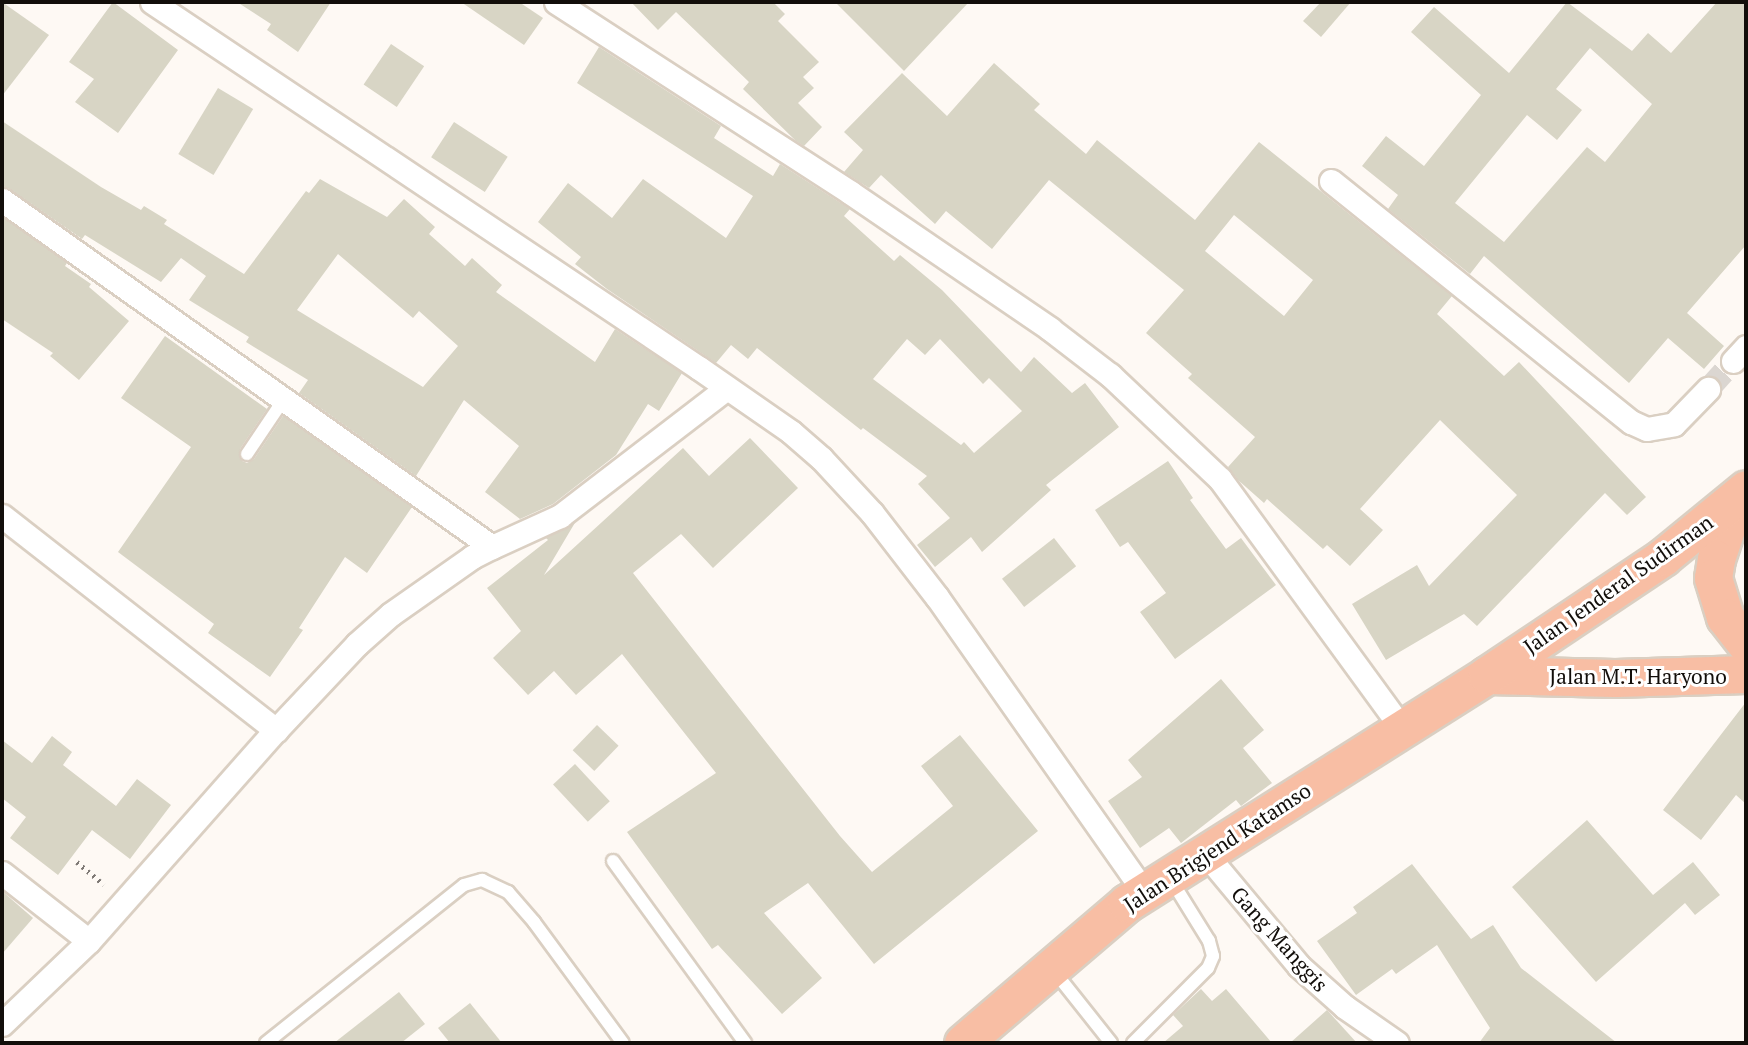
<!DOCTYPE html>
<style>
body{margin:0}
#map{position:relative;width:1748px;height:1045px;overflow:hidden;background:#fef9f4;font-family:"PT Serif",serif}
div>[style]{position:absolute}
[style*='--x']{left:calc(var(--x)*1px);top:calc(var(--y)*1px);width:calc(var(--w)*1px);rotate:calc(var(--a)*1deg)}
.building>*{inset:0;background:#d8d5c5;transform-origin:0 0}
.street-tunnel>*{height:23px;margin-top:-11.5px;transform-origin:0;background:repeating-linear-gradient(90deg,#dbd6d1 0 23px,transparent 0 34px)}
.path>*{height:4.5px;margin-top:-2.25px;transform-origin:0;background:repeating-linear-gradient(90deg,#7e7975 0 2px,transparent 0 7px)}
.roads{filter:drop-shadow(2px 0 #dacfc2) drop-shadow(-2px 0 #dacfc2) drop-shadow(0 2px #dacfc2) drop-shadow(0 -2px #dacfc2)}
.lane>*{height:12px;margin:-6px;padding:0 6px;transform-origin:6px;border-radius:6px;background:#fff}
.street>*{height:23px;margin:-11.5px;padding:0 11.5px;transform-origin:11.5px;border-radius:11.5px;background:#fff}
.primary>*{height:37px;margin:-18.5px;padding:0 18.5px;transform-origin:18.5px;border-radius:18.5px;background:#f8bea4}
span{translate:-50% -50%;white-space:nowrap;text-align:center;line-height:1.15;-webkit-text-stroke:6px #fff;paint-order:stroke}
.street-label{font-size:21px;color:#120e0a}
.frame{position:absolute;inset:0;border:4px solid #120e0a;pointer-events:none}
</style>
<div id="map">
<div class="building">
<div style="clip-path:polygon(2px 2px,49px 35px,2px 96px)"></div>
<div style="clip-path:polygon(113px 2px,178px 50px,118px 133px,75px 102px,94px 79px,69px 62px)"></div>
<div style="clip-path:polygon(237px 2px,331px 2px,298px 52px,267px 30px,271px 24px)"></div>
<div style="clip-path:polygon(461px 2px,519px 2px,543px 18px,524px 45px)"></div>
<div style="clip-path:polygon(631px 2px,773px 2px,785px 14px,778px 21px,819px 62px,803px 77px,814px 88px,798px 103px,822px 127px,804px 146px,796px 141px,743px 89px,749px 82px,676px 12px,658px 30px)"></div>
<div style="clip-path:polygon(835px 2px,969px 2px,904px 71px)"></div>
<div style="clip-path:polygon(1321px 2px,1351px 2px,1321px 37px,1303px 21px)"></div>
<div style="clip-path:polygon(evenodd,1567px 2px,1632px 51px,1648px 33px,1671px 53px,1717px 2px,1746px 2px,1746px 245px,1687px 313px,1724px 346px,1704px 369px,1668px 338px,1629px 383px,1484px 256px,1470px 274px,1388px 209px,1398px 195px,1362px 166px,1386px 136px,1424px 166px,1481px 95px,1411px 32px,1434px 7px,1509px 73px,1567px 2px,1590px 48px,1652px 104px,1605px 162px,1587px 147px,1504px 242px,1455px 203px,1527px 115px,1557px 140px,1582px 110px,1556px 89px,1590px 48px)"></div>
<div style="left:391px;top:44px;width:40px;height:49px;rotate:34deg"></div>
<div style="clip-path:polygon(evenodd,599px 47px,721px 126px,714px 138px,773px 176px,780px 164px,850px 209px,844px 216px,894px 261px,900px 255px,942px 290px,1021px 372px,1034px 357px,1072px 393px,1085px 383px,1119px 427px,1046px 485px,1051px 490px,982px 552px,971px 537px,935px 567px,917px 545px,950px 518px,918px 484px,927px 476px,863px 428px,861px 430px,757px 348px,748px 359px,731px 345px,716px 363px,607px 289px,575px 264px,581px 257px,538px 222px,568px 183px,612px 218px,643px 179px,726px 238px,753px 196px,577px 83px,599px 47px,907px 339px,925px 355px,940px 339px,983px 384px,989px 378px,1022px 411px,974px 453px,964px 442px,961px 445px,873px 379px,907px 339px)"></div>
<div style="clip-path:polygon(evenodd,994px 63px,1040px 104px,1034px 110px,1086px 154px,1097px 140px,1195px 220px,1259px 142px,1452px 296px,1437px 314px,1504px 376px,1519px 362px,1646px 497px,1627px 515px,1605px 493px,1477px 626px,1464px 614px,1386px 660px,1352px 604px,1417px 565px,1429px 586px,1517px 495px,1440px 420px,1360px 509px,1383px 530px,1350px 566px,1327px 545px,1323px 549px,1267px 499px,1264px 503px,1238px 480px,1228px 467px,1255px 437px,1188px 378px,1192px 374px,1146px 333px,1184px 290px,1049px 180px,992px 249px,946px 211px,935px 224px,881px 175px,869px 188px,844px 172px,863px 150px,844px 132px,902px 73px,947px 116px,994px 63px,1234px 215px,1313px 280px,1284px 316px,1205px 251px,1234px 215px)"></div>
<div style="left:218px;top:88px;width:41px;height:77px;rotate:31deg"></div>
<div style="clip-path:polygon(evenodd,2px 121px,101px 187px,141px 210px,144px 206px,167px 220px,164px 224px,244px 274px,306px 191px,309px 193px,320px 179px,387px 217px,404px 199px,435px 227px,429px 234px,465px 266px,472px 258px,502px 285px,496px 292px,595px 362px,615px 329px,682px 373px,659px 411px,648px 404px,616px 455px,553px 504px,520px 519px,485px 492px,519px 446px,464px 400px,416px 476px,299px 393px,308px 380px,246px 342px,249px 337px,189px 300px,206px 276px,181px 258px,161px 282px,85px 235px,82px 239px,10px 189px,2px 186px,2px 121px,338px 254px,413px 318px,419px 311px,458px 346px,423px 387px,297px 310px,338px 254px)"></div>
<div style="left:454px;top:122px;width:64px;height:42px;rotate:33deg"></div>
<div style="clip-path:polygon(2px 217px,67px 263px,65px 266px,91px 284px,89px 287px,129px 321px,79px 380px,50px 356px,53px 353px,2px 319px)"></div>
<div style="clip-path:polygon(165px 336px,267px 409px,240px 449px,242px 461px,247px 463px,254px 459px,283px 416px,412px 507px,367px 573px,345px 557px,299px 628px,303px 630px,270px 677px,208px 633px,214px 624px,118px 552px,191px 447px,121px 398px)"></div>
<div style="clip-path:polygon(750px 438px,798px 488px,713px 568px,681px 534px,633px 573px,840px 836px,872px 872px,953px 806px,921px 766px,960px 735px,1038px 831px,874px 964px,808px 883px,764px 913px,822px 978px,782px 1014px,718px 945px,712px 949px,627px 832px,716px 773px,622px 654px,576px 695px,554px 671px,528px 695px,493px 658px,521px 631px,487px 588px,548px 540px,546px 538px,576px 521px,544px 575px,683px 448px,709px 476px)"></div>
<div style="clip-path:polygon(1168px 461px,1193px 498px,1190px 500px,1226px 549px,1241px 538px,1276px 585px,1175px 659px,1140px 612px,1166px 593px,1128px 542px,1120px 547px,1095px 510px)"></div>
<div style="left:1054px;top:538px;width:36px;height:66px;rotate:52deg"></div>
<div style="clip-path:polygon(1221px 679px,1264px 730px,1243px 748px,1272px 783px,1241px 806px,1236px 800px,1181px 843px,1169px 828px,1140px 848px,1108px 801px,1142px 777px,1128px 760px)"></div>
<div style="clip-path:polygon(1746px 702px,1746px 804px,1736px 795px,1701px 840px,1663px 810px)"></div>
<div style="left:597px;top:725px;width:30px;height:35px;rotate:44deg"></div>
<div style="clip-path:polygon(52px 736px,72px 752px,63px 765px,116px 806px,137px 779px,171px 805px,130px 859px,92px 830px,58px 875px,10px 838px,26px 817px,2px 798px,2px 740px,32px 763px)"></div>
<div style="left:575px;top:764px;width:51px;height:30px;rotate:47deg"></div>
<div style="clip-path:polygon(1587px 820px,1653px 895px,1693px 862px,1720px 895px,1695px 915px,1685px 903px,1596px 982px,1512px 887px)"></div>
<div style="clip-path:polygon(1412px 864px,1471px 939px,1493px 925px,1521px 968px,1617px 1043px,1479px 1043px,1490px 1028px,1437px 945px,1396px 974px,1392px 969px,1356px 995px,1317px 941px,1357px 913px,1353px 907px)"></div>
<div style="clip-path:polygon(2px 891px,33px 918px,2px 954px)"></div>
<div style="clip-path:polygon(1201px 989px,1212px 1001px,1226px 989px,1272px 1043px,1163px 1043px,1183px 1026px,1173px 1015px)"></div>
<div style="clip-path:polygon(399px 992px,425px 1024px,401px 1043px,334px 1043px)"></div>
<div style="clip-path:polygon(470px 1003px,502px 1043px,450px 1043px,438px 1028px)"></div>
<div style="clip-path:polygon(1327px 1010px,1357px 1043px,1290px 1043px)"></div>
</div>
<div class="street-tunnel">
<div style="--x:1708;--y:389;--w:38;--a:-48"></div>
</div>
<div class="path">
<div style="--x:77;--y:862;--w:35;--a:40"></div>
</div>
<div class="roads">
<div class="lane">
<div style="--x:247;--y:454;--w:66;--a:-56.1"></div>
<div style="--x:613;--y:861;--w:225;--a:54"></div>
<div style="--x:1054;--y:971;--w:92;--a:51.6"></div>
<div style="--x:266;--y:1043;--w:253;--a:-38.6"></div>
<div style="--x:464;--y:885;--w:19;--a:-16"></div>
<div style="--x:482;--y:880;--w:29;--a:25"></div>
<div style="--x:508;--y:892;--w:40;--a:49"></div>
<div style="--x:534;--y:922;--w:150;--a:53.7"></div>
<div style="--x:1133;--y:1043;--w:106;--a:-45"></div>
<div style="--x:1208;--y:968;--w:13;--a:-67"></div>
<div style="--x:1213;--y:956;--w:16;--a:-105"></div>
<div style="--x:1209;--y:941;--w:74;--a:-121.8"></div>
</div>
<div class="street">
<div style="--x:152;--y:2;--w:658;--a:33.79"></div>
<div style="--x:699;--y:368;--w:112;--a:34.8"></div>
<div style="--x:791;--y:432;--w:40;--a:41"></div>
<div style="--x:821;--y:458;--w:75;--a:47.2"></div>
<div style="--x:872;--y:513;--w:106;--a:52.3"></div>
<div style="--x:937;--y:597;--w:360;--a:54.9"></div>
<div style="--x:556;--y:2;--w:351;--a:32.9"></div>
<div style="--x:851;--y:193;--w:241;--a:34.3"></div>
<div style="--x:1050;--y:329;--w:76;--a:37.5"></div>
<div style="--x:1110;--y:375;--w:151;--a:43.4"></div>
<div style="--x:1220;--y:479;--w:311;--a:53.9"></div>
<div style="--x:1331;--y:181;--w:385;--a:38.8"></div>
<div style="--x:1631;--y:422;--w:17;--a:24"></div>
<div style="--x:1647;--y:429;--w:27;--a:-10"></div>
<div style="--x:1674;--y:424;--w:49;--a:-45.8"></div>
<div style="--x:2;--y:200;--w:600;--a:35.3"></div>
<div style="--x:492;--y:547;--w:75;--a:-24.5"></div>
<div style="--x:560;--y:516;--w:210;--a:-37.5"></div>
<div style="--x:1733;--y:361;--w:19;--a:-47"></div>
<div style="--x:2;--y:516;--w:348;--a:38"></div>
<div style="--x:1204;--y:852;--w:148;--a:50.2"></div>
<div style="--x:1299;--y:966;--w:62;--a:41.7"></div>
<div style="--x:1345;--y:1007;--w:63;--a:34.7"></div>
<div style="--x:2;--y:873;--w:110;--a:38"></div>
<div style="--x:2;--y:1024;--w:120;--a:-43.7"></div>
<div style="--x:89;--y:941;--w:282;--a:-48.5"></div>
<div style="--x:276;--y:730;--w:118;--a:-46.7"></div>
<div style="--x:357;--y:644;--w:45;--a:-41.4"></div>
<div style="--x:391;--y:614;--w:99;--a:-35.1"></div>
<div style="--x:472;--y:557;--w:22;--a:-27"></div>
</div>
<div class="primary">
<div style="--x:1736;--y:499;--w:63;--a:108.4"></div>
<div style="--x:1716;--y:559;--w:19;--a:99"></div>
<div style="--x:1713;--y:578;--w:41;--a:72.9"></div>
<div style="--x:1725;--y:617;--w:34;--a:52"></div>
<div style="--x:1487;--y:675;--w:128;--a:1.3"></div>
<div style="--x:1615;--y:678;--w:131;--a:-1.7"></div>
<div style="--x:963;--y:1043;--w:216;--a:-40.5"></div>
<div style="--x:1127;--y:903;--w:426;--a:-32.3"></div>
<div style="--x:1487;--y:675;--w:212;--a:-33.8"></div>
<div style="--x:1663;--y:557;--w:107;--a:-39.3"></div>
</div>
</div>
<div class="street-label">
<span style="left:1618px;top:584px;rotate:-35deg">Jalan Jenderal Sudirman</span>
<span style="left:1638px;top:676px">Jalan M.T. Haryono</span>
<span style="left:1217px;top:847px;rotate:-33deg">Jalan Brigjend Katamso</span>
<span style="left:1280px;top:939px;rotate:48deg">Gang Manggis</span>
</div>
<div class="frame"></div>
</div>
